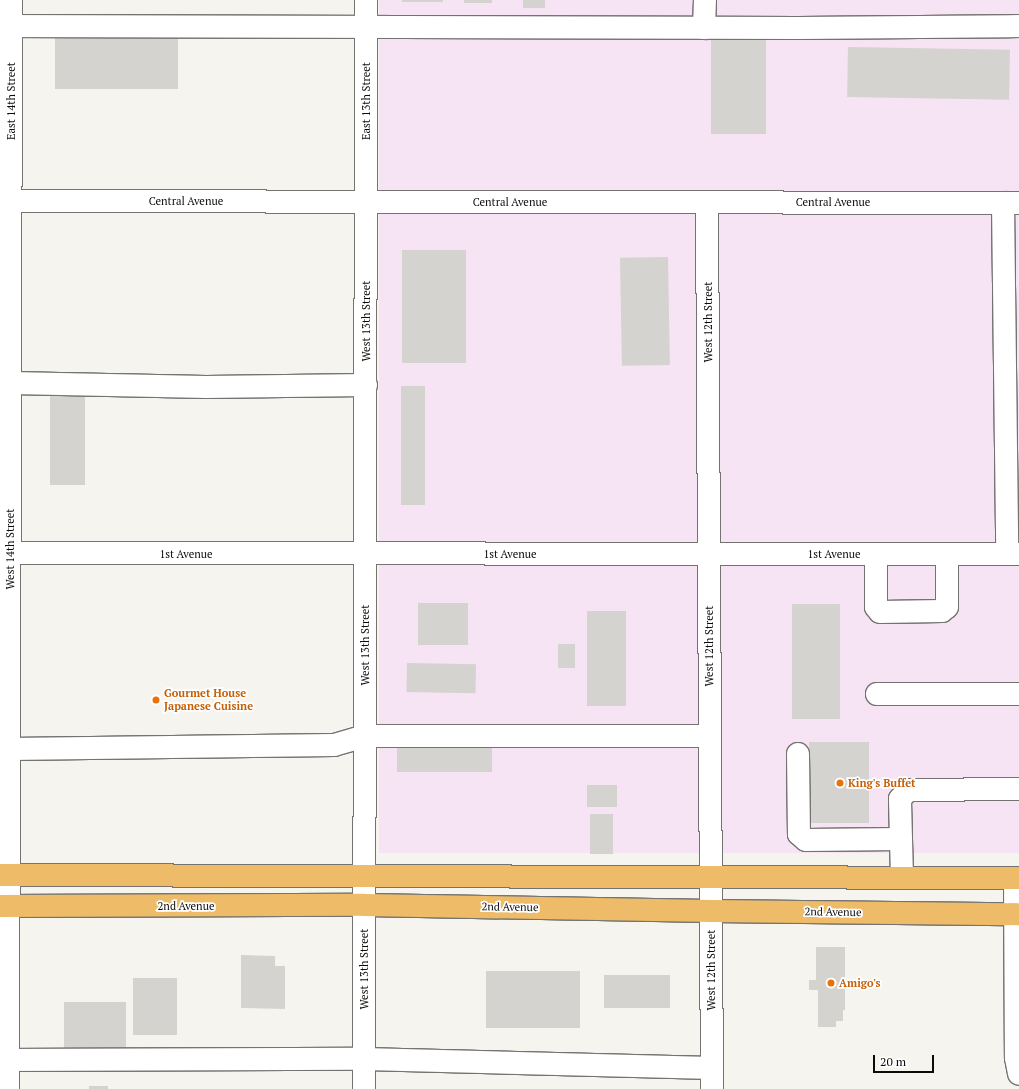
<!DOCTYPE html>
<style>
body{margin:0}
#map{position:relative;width:1019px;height:1089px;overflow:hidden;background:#f5f4ef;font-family:"PT Serif",serif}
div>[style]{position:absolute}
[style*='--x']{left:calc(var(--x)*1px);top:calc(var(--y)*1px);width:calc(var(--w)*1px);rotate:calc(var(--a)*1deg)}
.commercial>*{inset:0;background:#f6e3f4;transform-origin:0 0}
.building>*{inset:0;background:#d4d3cf;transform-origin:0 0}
.roads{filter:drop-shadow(1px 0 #757370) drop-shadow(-1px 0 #757370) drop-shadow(0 1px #757370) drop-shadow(0 -1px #757370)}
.minor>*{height:22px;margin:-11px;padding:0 11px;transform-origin:11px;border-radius:11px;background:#fff}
.major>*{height:22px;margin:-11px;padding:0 11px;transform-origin:11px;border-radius:11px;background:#eebc68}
.dots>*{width:11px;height:11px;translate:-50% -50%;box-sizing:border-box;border:2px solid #fff;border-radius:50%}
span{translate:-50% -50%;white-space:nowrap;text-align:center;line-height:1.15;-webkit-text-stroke:3.5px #fff;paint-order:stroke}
.street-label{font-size:11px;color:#0c0b0a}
.food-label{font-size:11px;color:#c56008;font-weight:700}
.left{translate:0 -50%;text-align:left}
.scale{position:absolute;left:873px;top:1055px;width:61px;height:18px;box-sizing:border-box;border:2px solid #0c0b0a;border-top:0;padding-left:5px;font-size:12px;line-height:14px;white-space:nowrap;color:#0c0b0a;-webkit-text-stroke:3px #fff;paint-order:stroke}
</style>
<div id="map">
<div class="commercial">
<div style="left:379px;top:0;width:640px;height:853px"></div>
</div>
<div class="building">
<div style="left:402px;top:0;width:41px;height:2px"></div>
<div style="left:464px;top:0;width:28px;height:3px"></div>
<div style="left:523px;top:0;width:22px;height:8px"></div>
<div style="left:55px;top:35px;width:123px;height:54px"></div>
<div style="left:711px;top:40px;width:55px;height:94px"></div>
<div style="left:848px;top:47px;width:162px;height:50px;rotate:1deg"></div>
<div style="left:402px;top:250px;width:64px;height:113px"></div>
<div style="left:668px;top:257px;width:108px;height:48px;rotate:89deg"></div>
<div style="left:401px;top:386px;width:24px;height:119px"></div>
<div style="left:50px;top:395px;width:35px;height:90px"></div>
<div style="left:418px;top:603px;width:50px;height:42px"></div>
<div style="left:792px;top:604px;width:48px;height:115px"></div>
<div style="left:587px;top:611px;width:39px;height:95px"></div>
<div style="left:558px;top:644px;width:17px;height:24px"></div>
<div style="left:407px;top:663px;width:69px;height:29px;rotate:1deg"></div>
<div style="left:397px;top:742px;width:95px;height:30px"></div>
<div style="left:809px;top:742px;width:60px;height:81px"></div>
<div style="left:587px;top:785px;width:30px;height:22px"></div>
<div style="left:590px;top:814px;width:23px;height:40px"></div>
<div style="clip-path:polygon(816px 947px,845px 947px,845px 1010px,843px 1010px,843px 1021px,836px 1021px,836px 1027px,818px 1027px,818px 990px,809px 990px,809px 980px,816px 980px)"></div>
<div style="clip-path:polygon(241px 955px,275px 956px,275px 966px,285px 966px,285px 1009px,241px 1008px)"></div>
<div style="left:486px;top:971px;width:94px;height:57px"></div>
<div style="left:670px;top:975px;width:33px;height:66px;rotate:90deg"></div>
<div style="left:133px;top:978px;width:44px;height:57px"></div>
<div style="left:64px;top:1002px;width:62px;height:46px"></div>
<div style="left:89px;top:1086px;width:19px;height:3px"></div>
</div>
<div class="roads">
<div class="minor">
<div style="--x:0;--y:26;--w:799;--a:0.14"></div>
<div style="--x:799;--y:28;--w:220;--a:-0.5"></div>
<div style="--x:704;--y:28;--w:28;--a:-88"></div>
<div style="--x:0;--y:201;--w:1019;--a:0.11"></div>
<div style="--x:707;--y:202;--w:887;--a:89.68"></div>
<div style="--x:1003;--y:203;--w:351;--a:89.3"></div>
<div style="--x:11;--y:383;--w:195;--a:1.2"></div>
<div style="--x:206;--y:387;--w:160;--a:-0.7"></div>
<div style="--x:0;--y:553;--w:1019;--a:0.06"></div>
<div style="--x:876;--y:554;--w:53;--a:90"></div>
<div style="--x:876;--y:607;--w:6;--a:51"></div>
<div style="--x:880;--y:612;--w:62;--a:-0.9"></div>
<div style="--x:942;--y:611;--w:6;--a:-39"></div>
<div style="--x:947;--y:607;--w:53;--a:-90"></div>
<div style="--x:877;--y:694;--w:142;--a:0"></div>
<div style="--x:9;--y:749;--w:325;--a:-0.7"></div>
<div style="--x:334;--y:745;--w:32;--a:-16"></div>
<div style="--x:365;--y:736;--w:345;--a:0"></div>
<div style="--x:798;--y:754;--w:80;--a:89.3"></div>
<div style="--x:799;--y:834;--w:9;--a:41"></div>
<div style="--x:806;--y:840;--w:95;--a:-0.6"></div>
<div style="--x:902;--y:877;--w:78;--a:-91.5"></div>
<div style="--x:900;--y:799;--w:12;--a:-48"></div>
<div style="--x:908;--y:790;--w:111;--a:-0.5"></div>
<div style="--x:1015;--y:878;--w:180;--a:89.7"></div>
<div style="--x:1016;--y:1058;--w:16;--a:79"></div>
<div style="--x:0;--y:1060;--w:364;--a:-0.2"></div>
<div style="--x:364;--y:1059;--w:348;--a:1.5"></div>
<div style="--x:8;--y:1089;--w:1089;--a:-89.84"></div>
<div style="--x:364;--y:1089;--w:1089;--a:-89.89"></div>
</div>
<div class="major">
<div style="--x:0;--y:875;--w:1019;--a:0.17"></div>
<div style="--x:0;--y:906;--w:364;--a:-0.2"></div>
<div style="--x:364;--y:905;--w:347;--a:1"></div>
<div style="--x:711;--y:911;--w:308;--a:0.6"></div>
</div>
</div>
<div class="dots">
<div style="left:156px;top:700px;background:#e8710a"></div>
<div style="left:840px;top:783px;background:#e8710a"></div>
<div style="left:831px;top:983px;background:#e8710a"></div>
</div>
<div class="street-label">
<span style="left:11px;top:101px;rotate:-90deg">East 14th Street</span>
<span style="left:366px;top:101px;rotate:-90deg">East 13th Street</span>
<span style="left:186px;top:201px">Central Avenue</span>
<span style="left:510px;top:202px">Central Avenue</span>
<span style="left:833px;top:202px">Central Avenue</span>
<span style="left:366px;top:321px;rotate:-90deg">West 13th Street</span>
<span style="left:708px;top:322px;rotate:-90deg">West 12th Street</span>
<span style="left:10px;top:549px;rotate:-90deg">West 14th Street</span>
<span style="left:186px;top:554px">1st Avenue</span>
<span style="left:510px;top:554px">1st Avenue</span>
<span style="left:834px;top:554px">1st Avenue</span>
<span style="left:365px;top:645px;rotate:-90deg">West 13th Street</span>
<span style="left:709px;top:646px;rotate:-90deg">West 12th Street</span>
<span style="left:186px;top:906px">2nd Avenue</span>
<span style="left:510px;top:907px;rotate:1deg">2nd Avenue</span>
<span style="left:833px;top:912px;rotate:1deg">2nd Avenue</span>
<span style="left:364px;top:969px;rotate:-90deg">West 13th Street</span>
<span style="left:711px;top:970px;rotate:-90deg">West 12th Street</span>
</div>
<div class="food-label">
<span class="left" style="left:164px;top:700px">Gourmet House<br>Japanese Cuisine</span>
<span class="left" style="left:848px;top:783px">King's Buffet</span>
<span class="left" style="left:839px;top:983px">Amigo's</span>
</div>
<div class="scale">20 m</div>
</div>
